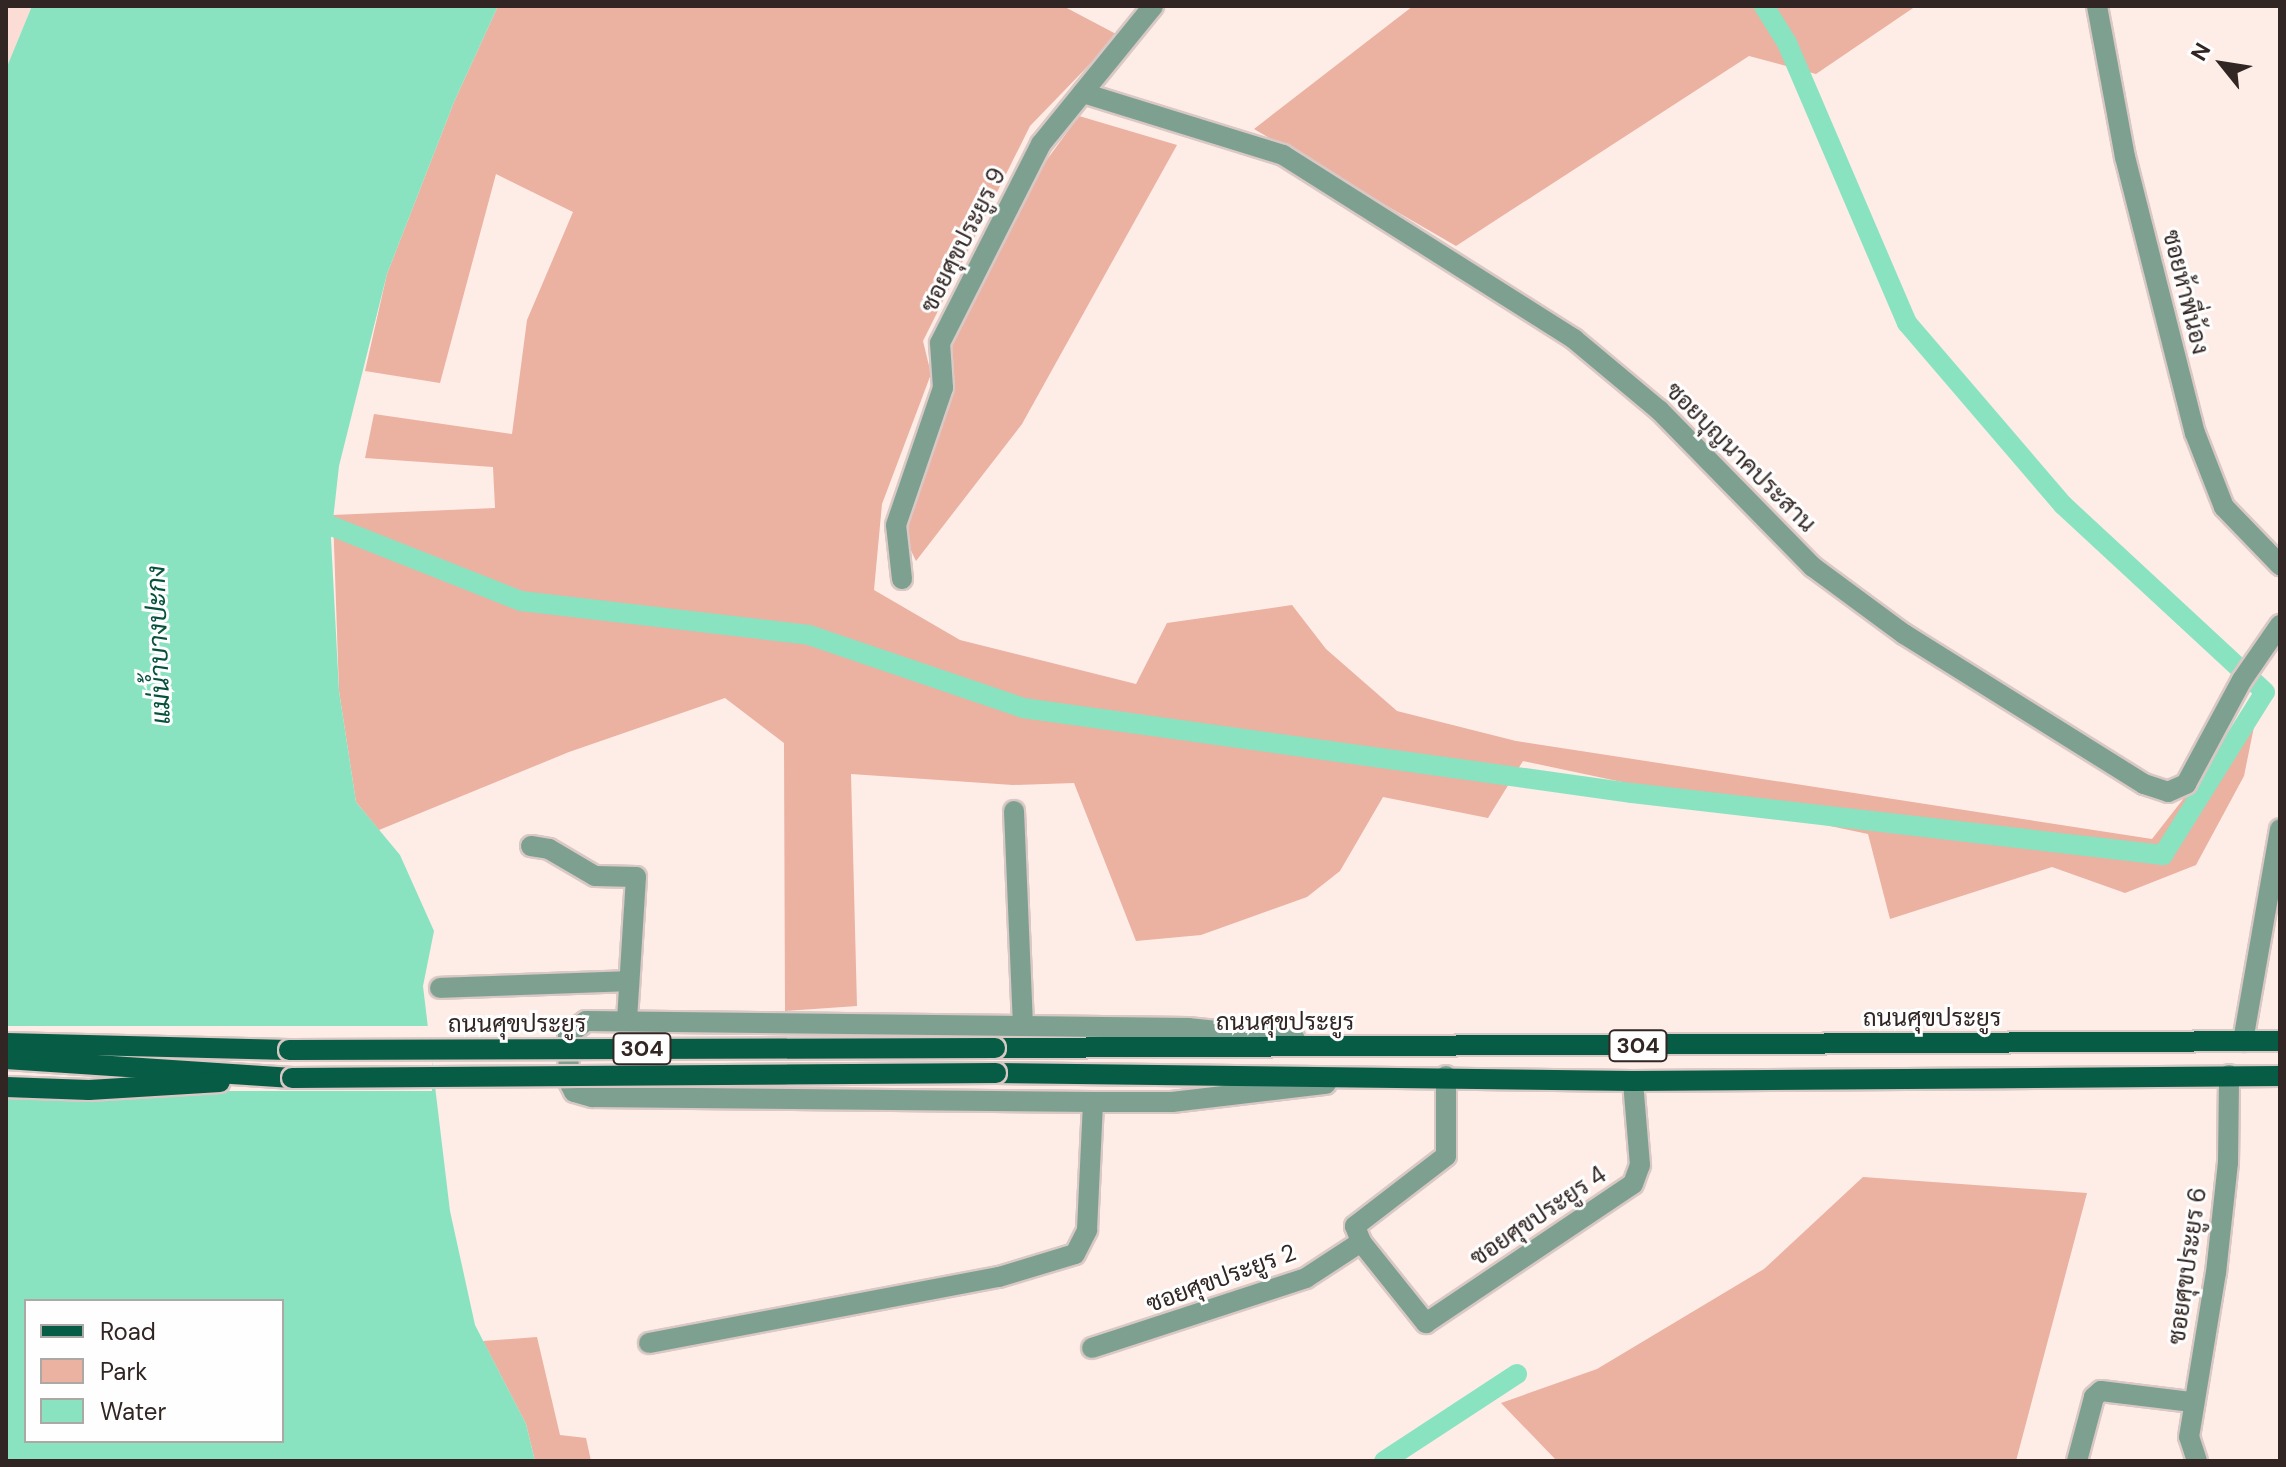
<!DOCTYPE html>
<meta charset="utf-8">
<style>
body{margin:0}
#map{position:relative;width:2286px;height:1467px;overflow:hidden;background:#feece7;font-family:"DM Sans",Sarabun,sans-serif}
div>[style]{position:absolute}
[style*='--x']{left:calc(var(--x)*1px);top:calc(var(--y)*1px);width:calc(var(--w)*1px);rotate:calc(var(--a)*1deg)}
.built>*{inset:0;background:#fcddd5}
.green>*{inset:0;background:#ebb1a1}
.water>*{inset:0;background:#8ae3c0}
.pier>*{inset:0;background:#feece7;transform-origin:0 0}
.canal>*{height:20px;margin:-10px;padding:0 10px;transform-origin:10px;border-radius:10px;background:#8ae3c0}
.roads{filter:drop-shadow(2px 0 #d9c8c4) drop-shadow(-2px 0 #d9c8c4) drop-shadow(0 2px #d9c8c4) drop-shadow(0 -2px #d9c8c4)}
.minor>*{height:20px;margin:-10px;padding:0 10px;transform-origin:10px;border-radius:10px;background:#7da091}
.major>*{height:20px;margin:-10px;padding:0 10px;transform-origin:10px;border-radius:10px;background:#065c44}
.bridges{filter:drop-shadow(2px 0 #d9c8c4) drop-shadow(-2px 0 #d9c8c4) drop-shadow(0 2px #d9c8c4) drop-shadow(0 -2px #d9c8c4)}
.major-bridge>*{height:20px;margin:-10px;padding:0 10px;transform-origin:10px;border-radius:10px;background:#065c44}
span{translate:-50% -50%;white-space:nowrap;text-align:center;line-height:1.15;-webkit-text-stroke:6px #fefefe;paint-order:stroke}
.shield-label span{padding:2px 6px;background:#fefefe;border:2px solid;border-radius:6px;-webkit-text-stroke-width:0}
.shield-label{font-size:22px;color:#312623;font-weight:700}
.street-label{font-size:24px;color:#312623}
.water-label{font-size:26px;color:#05513c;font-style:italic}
.frame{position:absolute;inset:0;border:8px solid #312623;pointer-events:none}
.legend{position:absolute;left:24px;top:1299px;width:260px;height:144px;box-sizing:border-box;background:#fefefe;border:2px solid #aca8a6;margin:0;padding:10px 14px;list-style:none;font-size:24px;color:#312623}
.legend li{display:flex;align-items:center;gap:16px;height:40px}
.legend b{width:40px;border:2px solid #aca8a6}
.north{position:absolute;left:2182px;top:24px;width:80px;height:80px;-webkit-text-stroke:6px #fefefe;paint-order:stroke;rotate:300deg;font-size:22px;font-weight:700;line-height:32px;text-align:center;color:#312623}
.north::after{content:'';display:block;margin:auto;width:28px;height:36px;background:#312623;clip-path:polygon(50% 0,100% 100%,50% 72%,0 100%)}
</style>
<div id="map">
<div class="built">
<div style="clip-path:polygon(6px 6px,32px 6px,6px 69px)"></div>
</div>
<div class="green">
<div style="clip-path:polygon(498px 6px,1063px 6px,1118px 35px,1030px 126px,923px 341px,931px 374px,882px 504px,874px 590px,960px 640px,1136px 684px,1167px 623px,1292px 605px,1326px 649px,1397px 711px,1516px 741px,2152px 839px,2259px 702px,2244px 776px,2196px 865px,2125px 893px,2052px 867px,1890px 919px,1868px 834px,1523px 761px,1488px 818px,1383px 797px,1340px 871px,1307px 897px,1201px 935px,1136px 941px,1074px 783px,1013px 785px,851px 774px,857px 1006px,785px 1011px,784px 743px,725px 698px,569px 752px,379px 830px,356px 802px,339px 691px,333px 515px,495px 508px,493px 467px,365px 458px,374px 414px,512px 434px,527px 320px,573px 212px,496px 174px,440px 383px,365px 371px,387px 274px,454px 102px)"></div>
<div style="clip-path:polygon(1413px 6px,1916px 6px,1816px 74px,1749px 56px,1456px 246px,1254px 129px)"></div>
<div style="clip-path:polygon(1079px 116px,1177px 145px,1022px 424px,916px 561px,905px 538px,951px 342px,1043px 165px)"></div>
<div style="clip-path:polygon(1863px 1177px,2087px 1193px,2016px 1461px,1557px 1461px,1501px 1403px,1597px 1369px,1764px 1269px)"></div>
<div style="clip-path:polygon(537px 1337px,560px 1435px,586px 1438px,591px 1461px,535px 1461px,526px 1424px,483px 1341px)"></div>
</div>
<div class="water">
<div style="clip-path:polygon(evenodd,32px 6px,498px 6px,454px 102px,387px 274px,339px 466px,331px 538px,339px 691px,356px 802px,400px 855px,434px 931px,423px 986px,450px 1211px,475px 1325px,526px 1424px,535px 1461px,6px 1461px,6px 69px,32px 6px,26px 1301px,282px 1301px,282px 1441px,26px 1441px,26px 1301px)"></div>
</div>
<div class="pier">
<div style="left:6px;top:1026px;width:426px;height:65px"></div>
</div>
<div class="canal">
<div style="--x:306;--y:516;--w:231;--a:21.6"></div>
<div style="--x:521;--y:601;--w:290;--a:6.7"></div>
<div style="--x:809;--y:635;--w:226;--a:18.8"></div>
<div style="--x:1023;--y:708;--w:615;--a:7.95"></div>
<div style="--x:1632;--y:793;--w:535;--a:6.66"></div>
<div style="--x:2163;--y:855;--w:192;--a:-58"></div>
<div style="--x:2265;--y:692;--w:275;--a:-137.2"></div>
<div style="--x:2063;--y:505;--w:240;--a:-130.6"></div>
<div style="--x:1907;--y:323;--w:305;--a:-113.2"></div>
<div style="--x:1787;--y:43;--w:44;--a:-121.9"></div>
<div style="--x:1384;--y:1461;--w:159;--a:-33.2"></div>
</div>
<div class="roads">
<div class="minor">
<div style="--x:2097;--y:6;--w:154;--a:79.5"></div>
<div style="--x:2125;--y:157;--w:285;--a:75.8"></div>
<div style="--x:2195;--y:433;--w:79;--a:68.6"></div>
<div style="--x:2224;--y:507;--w:81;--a:46"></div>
<div style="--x:1083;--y:93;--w:209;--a:17.2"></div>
<div style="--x:1283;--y:155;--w:344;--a:32.3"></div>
<div style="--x:1574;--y:339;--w:111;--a:39.9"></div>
<div style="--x:1659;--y:410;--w:220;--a:45.6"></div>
<div style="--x:1813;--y:567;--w:113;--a:36.4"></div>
<div style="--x:1904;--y:634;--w:283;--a:32"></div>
<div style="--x:2144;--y:784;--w:25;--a:18"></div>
<div style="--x:2168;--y:792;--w:20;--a:-24"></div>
<div style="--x:2186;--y:784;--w:118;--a:-61.7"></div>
<div style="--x:2242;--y:680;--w:67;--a:-55.4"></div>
<div style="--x:902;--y:579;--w:54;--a:-96.3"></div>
<div style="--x:896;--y:525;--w:145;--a:-71.1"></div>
<div style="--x:943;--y:388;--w:45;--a:-93.8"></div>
<div style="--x:940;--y:343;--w:223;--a:-63.1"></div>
<div style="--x:1041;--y:144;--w:178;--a:-50.9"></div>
<div style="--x:1014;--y:811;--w:215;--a:87.6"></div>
<div style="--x:531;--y:846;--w:18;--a:9"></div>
<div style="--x:549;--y:849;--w:53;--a:30.4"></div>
<div style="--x:595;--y:876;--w:41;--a:1.4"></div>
<div style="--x:636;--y:877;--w:144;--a:93.6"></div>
<div style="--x:440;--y:988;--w:189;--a:-2.1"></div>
<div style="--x:1295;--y:1039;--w:108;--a:-174.1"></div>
<div style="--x:1188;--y:1028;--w:602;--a:-179.33"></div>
<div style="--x:586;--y:1021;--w:23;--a:142"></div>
<div style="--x:568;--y:1035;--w:47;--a:88.8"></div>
<div style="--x:569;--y:1082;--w:11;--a:63"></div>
<div style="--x:574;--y:1092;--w:19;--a:16"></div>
<div style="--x:592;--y:1097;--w:501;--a:0.57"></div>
<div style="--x:1093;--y:1102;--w:79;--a:0"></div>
<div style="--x:1172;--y:1102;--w:155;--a:-6.7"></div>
<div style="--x:2243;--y:1041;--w:215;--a:-80.1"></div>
<div style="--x:1446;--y:1076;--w:80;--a:90"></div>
<div style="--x:1446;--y:1156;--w:115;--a:142.4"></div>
<div style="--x:1355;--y:1226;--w:17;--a:69"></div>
<div style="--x:1361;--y:1242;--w:104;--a:51.3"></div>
<div style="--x:1426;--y:1323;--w:249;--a:-33.9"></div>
<div style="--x:1633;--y:1184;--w:20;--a:-70"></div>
<div style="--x:1640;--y:1165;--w:84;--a:-94.8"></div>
<div style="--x:649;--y:1343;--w:356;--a:-10.7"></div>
<div style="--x:999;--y:1277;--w:79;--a:-16.8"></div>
<div style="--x:1075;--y:1254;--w:27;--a:-63"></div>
<div style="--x:1087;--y:1230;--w:128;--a:-87.3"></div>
<div style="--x:1092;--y:1348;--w:225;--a:-18.1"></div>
<div style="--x:1306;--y:1278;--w:66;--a:-33.2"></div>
<div style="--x:2077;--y:1461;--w:66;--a:-75.1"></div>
<div style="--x:2094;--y:1397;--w:9;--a:-41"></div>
<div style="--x:2101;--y:1391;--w:92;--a:6.9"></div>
<div style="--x:2197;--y:1461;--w:25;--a:-108"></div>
<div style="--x:2189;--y:1437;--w:166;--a:-80.7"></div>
<div style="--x:2216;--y:1273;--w:111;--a:-83.8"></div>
<div style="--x:2228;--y:1163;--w:88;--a:-89.3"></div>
</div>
<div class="major">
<div style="--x:6;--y:1043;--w:283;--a:1.4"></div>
<div style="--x:995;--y:1048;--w:1285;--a:-0.31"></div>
<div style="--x:6;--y:1059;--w:287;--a:3.8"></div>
<div style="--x:996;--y:1073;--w:637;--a:0.72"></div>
<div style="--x:1633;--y:1081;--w:647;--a:-0.44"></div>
<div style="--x:6;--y:1087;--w:83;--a:2.1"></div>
<div style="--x:89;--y:1090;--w:131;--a:-3.5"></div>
</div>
</div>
<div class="bridges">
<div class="major-bridge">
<div style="--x:289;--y:1050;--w:706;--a:-0.16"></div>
<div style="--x:292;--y:1078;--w:704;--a:-0.41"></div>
</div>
</div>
<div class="shield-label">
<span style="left:1638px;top:1046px">304</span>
<span style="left:642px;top:1049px">304</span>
</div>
<div class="street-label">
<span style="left:963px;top:240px;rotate:-63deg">ซอยศุขประยูร 9</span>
<span style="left:2186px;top:292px;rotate:76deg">ซอยห้าพี่น้อง</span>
<span style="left:1741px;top:457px;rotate:45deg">ซอยบุญนาคประสาน</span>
<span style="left:1932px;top:1018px">ถนนศุขประยูร</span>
<span style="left:1285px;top:1022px">ถนนศุขประยูร</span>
<span style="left:517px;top:1024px">ถนนศุขประยูร</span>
<span style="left:1538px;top:1216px;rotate:-34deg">ซอยศุขประยูร 4</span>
<span style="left:2187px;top:1266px;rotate:-82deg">ซอยศุขประยูร 6</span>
<span style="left:1221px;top:1278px;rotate:-20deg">ซอยศุขประยูร 2</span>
</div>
<div class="water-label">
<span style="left:159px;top:645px;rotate:-92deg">แม่น้ำบางปะกง</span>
</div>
<div class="frame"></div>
<ul class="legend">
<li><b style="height:10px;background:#065c44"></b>Road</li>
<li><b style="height:22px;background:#ebb1a1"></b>Park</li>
<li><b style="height:22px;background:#8ae3c0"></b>Water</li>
</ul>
<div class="north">N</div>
</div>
